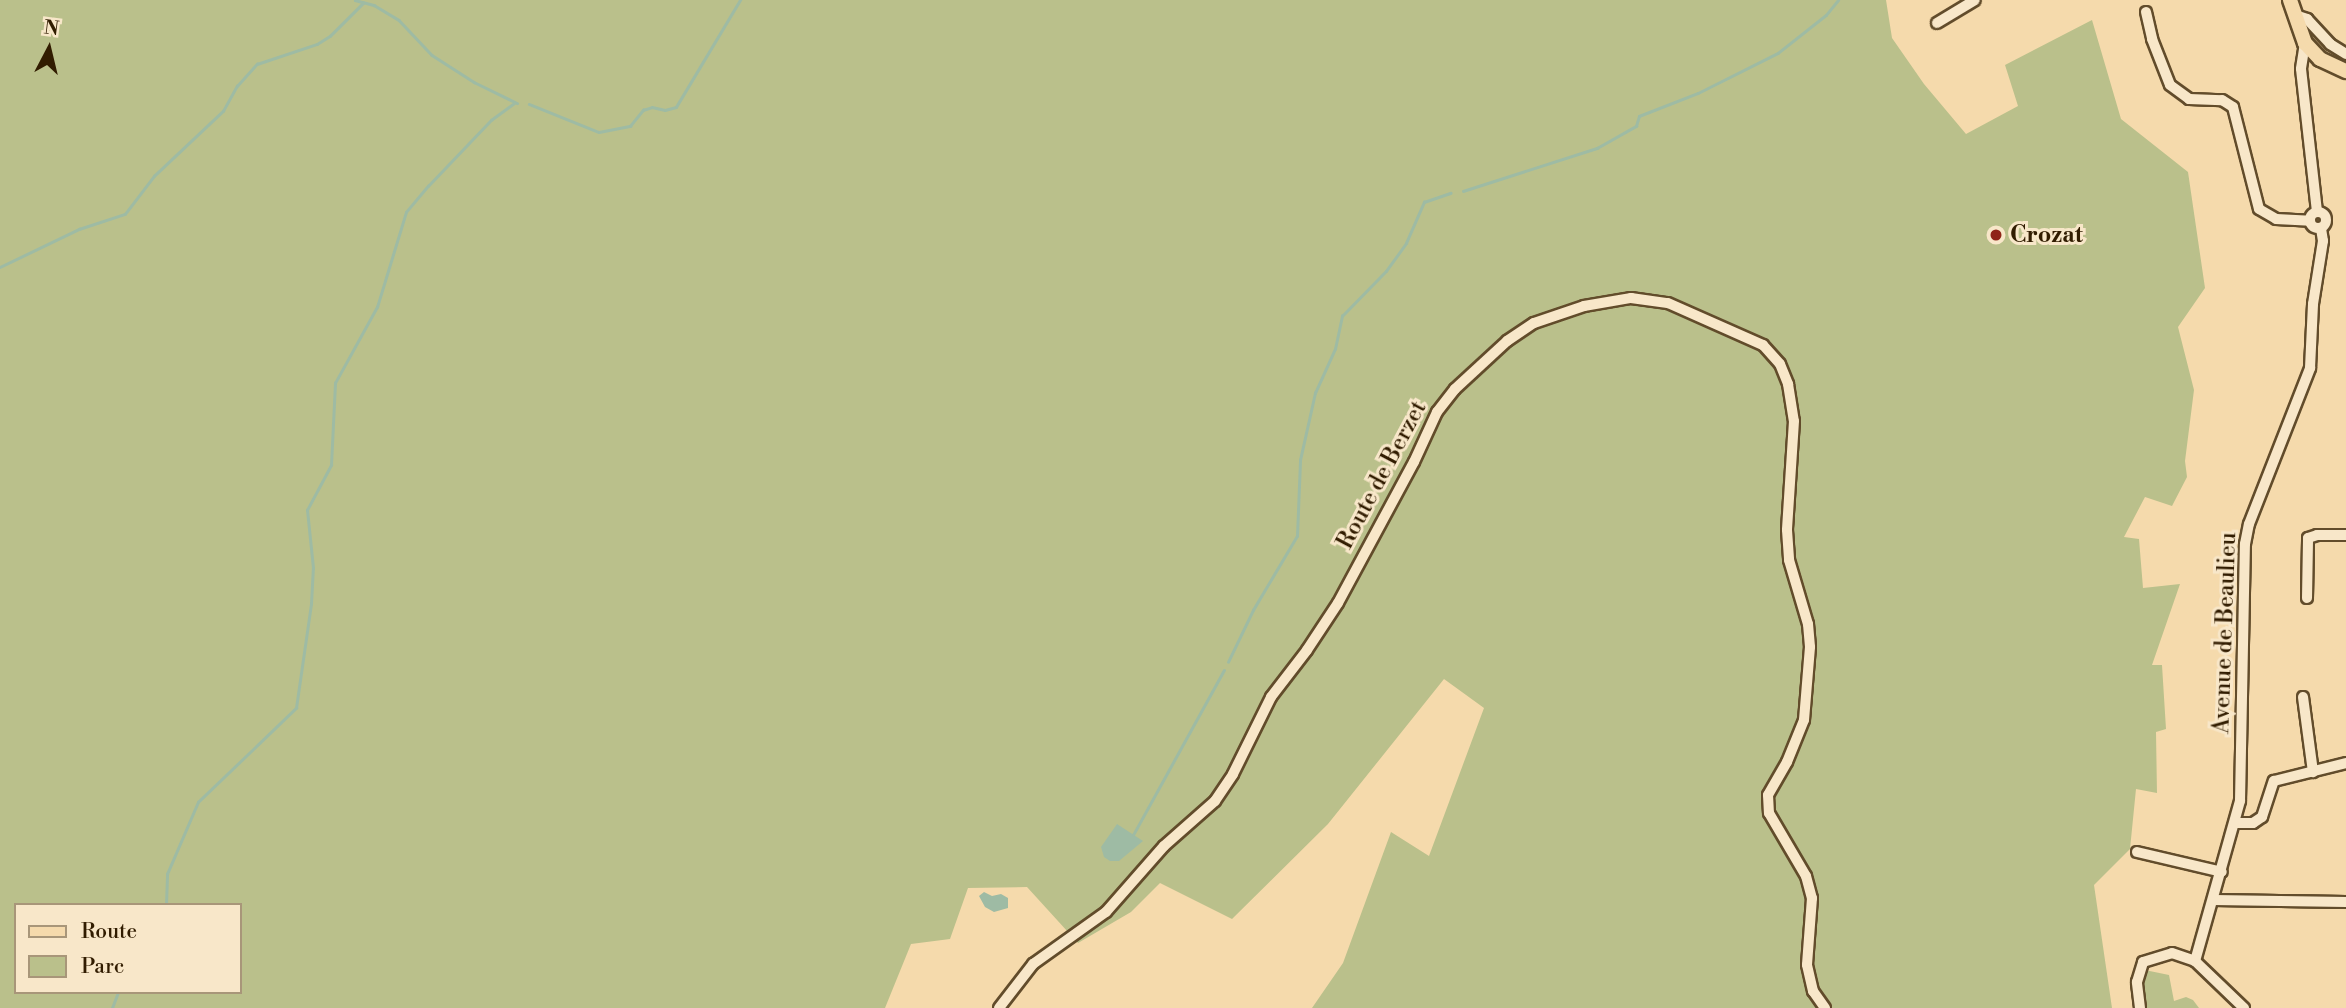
<!DOCTYPE html>
<style>
body{margin:0}
#map{position:relative;width:2346px;height:1008px;overflow:hidden;background:#f5daac;font-family:"Libre Bodoni",serif}
div>[style]{position:absolute}
[style*='--x']{left:calc(var(--x)*1px);top:calc(var(--y)*1px);width:calc(var(--w)*1px);rotate:calc(var(--a)*1deg)}
.green>*{inset:0;background:#bac08b}
.water>*{inset:0;background:#9ebba4}
.stream>*{height:2.5px;margin:-1.25px;padding:0 1.25px;transform-origin:1.25px;border-radius:1.25px;background:#9ebba4}
.roads{filter:drop-shadow(2px 0 #624c2b) drop-shadow(-2px 0 #624c2b) drop-shadow(0 2px #624c2b) drop-shadow(0 -2px #624c2b)}
.minor>*{height:10px;margin:-5px;padding:0 5px;transform-origin:5px;border-radius:5px;background:#f8e7c9}
.minor>.ring{margin:-5px;padding:0;box-sizing:content-box;background:none;border:10px solid #f8e7c9;border-radius:50%}
.major>*{height:14px;margin:-7px;padding:0 7px;transform-origin:7px;border-radius:7px;background:#f5daac}
.dots>*{width:19px;height:19px;translate:-50% -50%;box-sizing:border-box;border:4px solid #f8e7c9;border-radius:50%}
span{translate:-50% -50%;white-space:nowrap;text-align:center;line-height:1.15;-webkit-text-stroke:6px #f8e7c9;paint-order:stroke}
.poi-label{font-size:23px;color:#311c00;font-weight:700}
.left{translate:0 -50%;text-align:left}
.street-label{font-size:23px;color:#311c00}
.legend{position:absolute;left:14px;top:903px;width:228px;height:91px;box-sizing:border-box;background:#f8e7c9;border:2px solid #a89679;margin:0;padding:9px 12px;list-style:none;font-size:21px;color:#311c00}
.legend li{display:flex;align-items:center;gap:14px;height:35px}
.legend b{width:35px;border:2px solid #a89679}
.north{position:absolute;left:14px;top:14px;width:70px;height:70px;-webkit-text-stroke:5px #f8e7c9;paint-order:stroke;rotate:7deg;font-size:19px;font-weight:700;line-height:28px;text-align:center;color:#311c00}
.north::after{content:'';display:block;margin:auto;width:24px;height:32px;background:#311c00;clip-path:polygon(50% 0,100% 100%,50% 72%,0 100%)}
</style>
<div id="map">
<div class="green">
<div style="clip-path:polygon(evenodd,0 0,1886px 0,1892px 38px,1924px 84px,1966px 134px,2018px 106px,2005px 65px,2092px 20px,2121px 119px,2188px 172px,2205px 288px,2178px 327px,2194px 390px,2185px 461px,2187px 477px,2172px 506px,2145px 497px,2124px 537px,2139px 539px,2143px 588px,2180px 584px,2152px 665px,2162px 665px,2166px 729px,2156px 732px,2157px 793px,2136px 789px,2130px 849px,2094px 885px,2112px 1008px,1312px 1008px,1343px 963px,1391px 832px,1429px 856px,1484px 708px,1444px 679px,1328px 824px,1232px 919px,1160px 883px,1131px 912px,1078px 943px,1027px 887px,968px 888px,950px 939px,911px 944px,885px 1008px,0 1008px,0 0,16px 905px,240px 905px,240px 992px,16px 992px,16px 905px)"></div>
<div style="clip-path:polygon(2140px 969px,2169px 975px,2174px 1001px,2186px 997px,2193px 1000px,2199px 1008px,2140px 1008px)"></div>
</div>
<div class="water">
<div style="clip-path:polygon(1117px 824px,1143px 841px,1119px 861px,1110px 861px,1104px 857px,1101px 847px)"></div>
<div style="clip-path:polygon(984px 892px,992px 896px,1001px 894px,1008px 898px,1008px 908px,994px 912px,985px 907px,979px 896px)"></div>
</div>
<div class="stream">
<div style="--x:355;--y:0;--w:20;--a:15"></div>
<div style="--x:374;--y:5;--w:29;--a:31"></div>
<div style="--x:399;--y:20;--w:48;--a:46.7"></div>
<div style="--x:432;--y:55;--w:50;--a:32.7"></div>
<div style="--x:474;--y:82;--w:48;--a:26"></div>
<div style="--x:529;--y:104;--w:75;--a:21.8"></div>
<div style="--x:599;--y:132;--w:32;--a:-11"></div>
<div style="--x:630;--y:126;--w:21;--a:-51"></div>
<div style="--x:643;--y:110;--w:9;--a:-18"></div>
<div style="--x:652;--y:107;--w:13;--a:13"></div>
<div style="--x:665;--y:110;--w:11;--a:-15"></div>
<div style="--x:676;--y:107;--w:125;--a:-59.1"></div>
<div style="--x:1463;--y:191;--w:141;--a:-17.8"></div>
<div style="--x:1597;--y:148;--w:45;--a:-29.4"></div>
<div style="--x:1636;--y:126;--w:10;--a:-73"></div>
<div style="--x:1639;--y:116;--w:63;--a:-21.3"></div>
<div style="--x:1698;--y:93;--w:89;--a:-26.6"></div>
<div style="--x:1778;--y:53;--w:61;--a:-38.4"></div>
<div style="--x:1826;--y:15;--w:19;--a:-51"></div>
<div style="--x:0;--y:267;--w:88;--a:-25.7"></div>
<div style="--x:79;--y:229;--w:48;--a:-18.1"></div>
<div style="--x:125;--y:214;--w:48;--a:-52.7"></div>
<div style="--x:154;--y:176;--w:95;--a:-43.3"></div>
<div style="--x:223;--y:111;--w:29;--a:-61"></div>
<div style="--x:237;--y:86;--w:30;--a:-48"></div>
<div style="--x:257;--y:64;--w:63;--a:-18.4"></div>
<div style="--x:317;--y:44;--w:15;--a:-32"></div>
<div style="--x:330;--y:36;--w:47;--a:-45"></div>
<div style="--x:1228;--y:662;--w:58;--a:-64.3"></div>
<div style="--x:1253;--y:610;--w:86;--a:-59.3"></div>
<div style="--x:1297;--y:536;--w:76;--a:-87.7"></div>
<div style="--x:1300;--y:460;--w:69;--a:-77.4"></div>
<div style="--x:1315;--y:393;--w:48;--a:-65.6"></div>
<div style="--x:1335;--y:349;--w:34;--a:-78"></div>
<div style="--x:1342;--y:316;--w:63;--a:-45.6"></div>
<div style="--x:1386;--y:271;--w:34;--a:-54"></div>
<div style="--x:1406;--y:243;--w:45;--a:-66.3"></div>
<div style="--x:1424;--y:202;--w:28;--a:-19"></div>
<div style="--x:1133;--y:835;--w:188;--a:-61.1"></div>
<div style="--x:166;--y:905;--w:31;--a:-88"></div>
<div style="--x:167;--y:874;--w:78;--a:-66.7"></div>
<div style="--x:198;--y:802;--w:136;--a:-43.8"></div>
<div style="--x:296;--y:708;--w:105;--a:-81.8"></div>
<div style="--x:311;--y:604;--w:36;--a:-87"></div>
<div style="--x:313;--y:568;--w:58;--a:-95.9"></div>
<div style="--x:307;--y:510;--w:51;--a:-61.9"></div>
<div style="--x:331;--y:465;--w:82;--a:-87.2"></div>
<div style="--x:335;--y:383;--w:87;--a:-61.1"></div>
<div style="--x:377;--y:307;--w:99;--a:-73"></div>
<div style="--x:406;--y:212;--w:34;--a:-50"></div>
<div style="--x:428;--y:186;--w:91;--a:-46.3"></div>
<div style="--x:491;--y:120;--w:29;--a:-36"></div>
<div style="--x:112;--y:1008;--w:17;--a:-69"></div>
</div>
<div class="roads">
<div class="minor">
<div style="--x:2146;--y:12;--w:28;--a:77"></div>
<div style="--x:2152;--y:39;--w:49;--a:68.6"></div>
<div style="--x:2170;--y:85;--w:24;--a:36"></div>
<div style="--x:2189;--y:99;--w:33;--a:2"></div>
<div style="--x:2222;--y:100;--w:13;--a:32"></div>
<div style="--x:2233;--y:107;--w:105;--a:75.7"></div>
<div style="--x:2259;--y:209;--w:20;--a:30"></div>
<div style="--x:2276;--y:219;--w:34;--a:3"></div>
<div style="--x:2295;--y:15;--w:13;--a:18"></div>
<div style="--x:2307;--y:19;--w:34;--a:47"></div>
<div style="--x:2330;--y:44;--w:19;--a:32"></div>
<div style="--x:1937;--y:23;--w:44;--a:-31.2"></div>
<div style="--x:2305;--y:43;--w:26;--a:99"></div>
<div style="--x:2301;--y:69;--w:144;--a:83.6"></div>
<div class="ring" style="left:2310px;top:212px;width:6px;height:6px"></div>
<div style="--x:2307;--y:598;--w:60;--a:-89"></div>
<div style="--x:2308;--y:538;--w:9;--a:-18"></div>
<div style="--x:2317;--y:535;--w:29;--a:0"></div>
<div style="--x:2303;--y:697;--w:76;--a:82.4"></div>
<div style="--x:2235;--y:823;--w:18;--a:0"></div>
<div style="--x:2253;--y:823;--w:11;--a:-34"></div>
<div style="--x:2262;--y:817;--w:38;--a:-72"></div>
<div style="--x:2274;--y:781;--w:74;--a:-14"></div>
<div style="--x:2137;--y:852;--w:87;--a:13.2"></div>
<div style="--x:2214;--y:900;--w:132;--a:0.9"></div>
<div style="--x:2195;--y:961;--w:166;--a:-74.3"></div>
<div style="--x:2240;--y:801;--w:257;--a:-88.9"></div>
<div style="--x:2245;--y:544;--w:20;--a:-79"></div>
<div style="--x:2249;--y:524;--w:168;--a:-68.6"></div>
<div style="--x:2310;--y:368;--w:64;--a:-87.3"></div>
<div style="--x:2313;--y:304;--w:64;--a:-81"></div>
<div style="--x:2323;--y:241;--w:13;--a:-99"></div>
<div style="--x:999;--y:1008;--w:56;--a:-52.3"></div>
<div style="--x:1033;--y:964;--w:90;--a:-35.5"></div>
<div style="--x:1106;--y:912;--w:88;--a:-48.7"></div>
<div style="--x:1164;--y:846;--w:68;--a:-41.4"></div>
<div style="--x:1215;--y:801;--w:32;--a:-56"></div>
<div style="--x:1233;--y:774;--w:86;--a:-63.7"></div>
<div style="--x:1271;--y:697;--w:59;--a:-52.5"></div>
<div style="--x:1307;--y:650;--w:56;--a:-56.6"></div>
<div style="--x:1338;--y:603;--w:160;--a:-61.7"></div>
<div style="--x:1414;--y:462;--w:55;--a:-65.3"></div>
<div style="--x:1437;--y:412;--w:29;--a:-52"></div>
<div style="--x:1455;--y:389;--w:71;--a:-42.7"></div>
<div style="--x:1507;--y:341;--w:32;--a:-34"></div>
<div style="--x:1534;--y:323;--w:53;--a:-18.8"></div>
<div style="--x:1584;--y:306;--w:48;--a:-9.7"></div>
<div style="--x:1631;--y:298;--w:37;--a:8"></div>
<div style="--x:1668;--y:303;--w:104;--a:23.9"></div>
<div style="--x:1763;--y:345;--w:25;--a:48"></div>
<div style="--x:1780;--y:364;--w:22;--a:68"></div>
<div style="--x:1788;--y:384;--w:37;--a:81"></div>
<div style="--x:1794;--y:421;--w:109;--a:93.7"></div>
<div style="--x:1787;--y:530;--w:30;--a:86"></div>
<div style="--x:1789;--y:560;--w:67;--a:73.5"></div>
<div style="--x:1808;--y:624;--w:23;--a:85"></div>
<div style="--x:1810;--y:647;--w:73;--a:94.7"></div>
<div style="--x:1804;--y:720;--w:45;--a:112"></div>
<div style="--x:1787;--y:762;--w:38;--a:120"></div>
<div style="--x:1768;--y:795;--w:18;--a:87"></div>
<div style="--x:1769;--y:813;--w:73;--a:59.6"></div>
<div style="--x:1806;--y:876;--w:23;--a:75"></div>
<div style="--x:1812;--y:898;--w:67;--a:94.3"></div>
<div style="--x:1807;--y:965;--w:27;--a:77"></div>
<div style="--x:1813;--y:991;--w:21;--a:55"></div>
<div style="--x:2140;--y:1008;--w:26;--a:-97"></div>
<div style="--x:2137;--y:982;--w:21;--a:-73"></div>
<div style="--x:2143;--y:962;--w:30;--a:-17"></div>
<div style="--x:2172;--y:953;--w:24;--a:19"></div>
<div style="--x:2195;--y:961;--w:68;--a:43.8"></div>
</div>
<div class="major">
<div style="--x:2290;--y:0;--w:46;--a:70.8"></div>
<div style="--x:2305;--y:43;--w:22;--a:47"></div>
<div style="--x:2320;--y:59;--w:29;--a:25"></div>
</div>
</div>
<div class="dots">
<div style="left:1996px;top:235px;background:#8f2418"></div>
</div>
<div class="poi-label">
<span class="left" style="left:2010px;top:235px">Crozat</span>
</div>
<div class="street-label">
<span style="left:1382px;top:475px;rotate:-62deg">Route de Berzet</span>
<span style="left:2225px;top:633px;rotate:-88deg">Avenue de Beaulieu</span>
</div>
<ul class="legend">
<li><b style="height:9px;background:#f5daac"></b>Route</li>
<li><b style="height:19px;background:#bac08b"></b>Parc</li>
</ul>
<div class="north">N</div>
</div>
